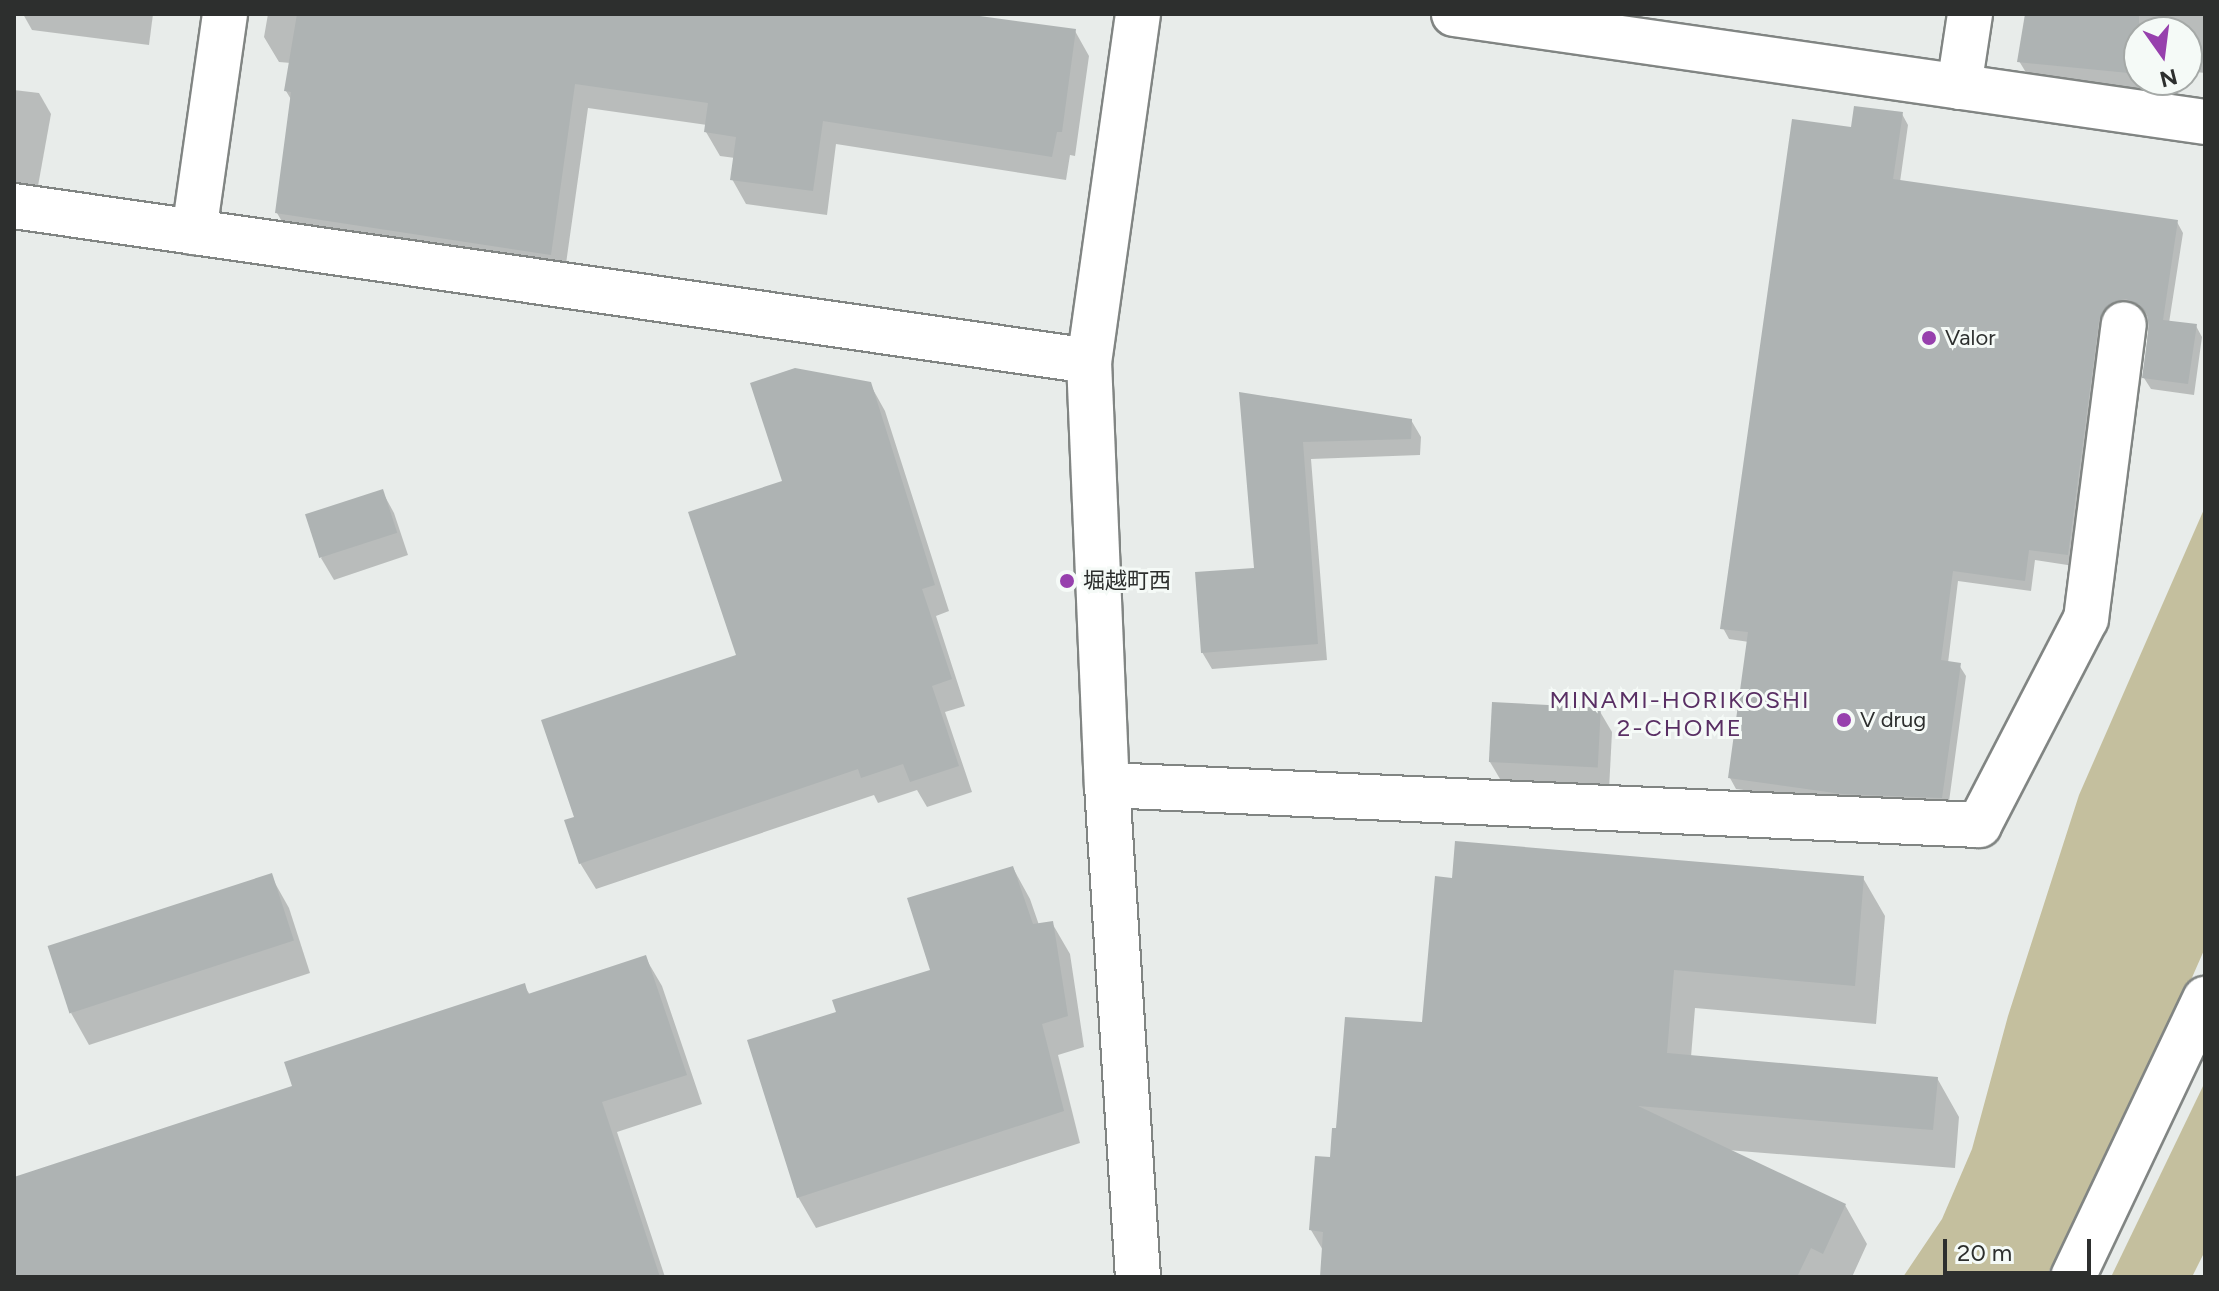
<!DOCTYPE html>
<meta charset="utf-8">
<style>
body{margin:0}
#map{position:relative;width:2219px;height:1291px;overflow:hidden;background:#e8ecea;font-family:Figtree,"Noto Sans JP",sans-serif}
div>[style]{position:absolute}
[style*='--x']{left:calc(var(--x)*1px);top:calc(var(--y)*1px);width:calc(var(--w)*1px);rotate:calc(var(--a)*1deg)}
.green>*{inset:0;background:#c4bf9e}
.shadow>*{inset:0;background:#0003}
.building>*{inset:0;background:#aeb3b3;transform-origin:0 0}
.roads{filter:drop-shadow(2px 0 #818583) drop-shadow(-2px 0 #818583) drop-shadow(0 2px #818583) drop-shadow(0 -2px #818583)}
.minor>*{height:44px;margin:-22px;padding:0 22px;transform-origin:22px;border-radius:22px;background:#fff}
.major>*{height:44px;margin:-22px;padding:0 22px;transform-origin:22px;border-radius:22px;background:#fff}
.dots>*{width:22px;height:22px;translate:-50% -50%;box-sizing:border-box;border:4px solid #f5faf7;border-radius:50%}
span{translate:-50% -50%;white-space:nowrap;text-align:center;line-height:1.15;-webkit-text-stroke:6px #f5faf7;paint-order:stroke}
.poi-label{font-size:22px;color:#2d2f2e}
.left{translate:0 -50%;text-align:left}
.neighbourhood-label{font-size:24px;color:#592f64;letter-spacing:2px}
.frame{position:absolute;inset:0;border:16px solid #2d2f2e;pointer-events:none}
.north{position:absolute;left:2123px;top:16px;width:80px;height:80px;box-sizing:border-box;background:#f5faf7;border:2px solid #a5a9a7;border-radius:50%;rotate:166deg;font-size:22px;font-weight:700;line-height:32px;text-align:center;color:#2d2f2e}
.north::after{content:'';display:block;margin:auto;width:28px;height:36px;background:#9740ad;clip-path:polygon(50% 0,100% 100%,50% 72%,0 100%)}
.scale{position:absolute;left:1943px;top:1239px;width:148px;height:36px;box-sizing:border-box;border:4px solid #2d2f2e;border-top:0;padding-left:10px;font-size:24px;line-height:28px;white-space:nowrap;color:#2d2f2e;-webkit-text-stroke:6px #f5faf7;paint-order:stroke}
</style>
<div id="map">
<div class="green">
<div style="clip-path:polygon(2205px 507px,2205px 948px,2154px 1064px,2046px 1277px,1903px 1277px,1942px 1219px,1972px 1149px,2008px 1016px,2079px 795px)"></div>
<div style="clip-path:polygon(2205px 1082px,2205px 1251px,2192px 1277px,2111px 1277px)"></div>
</div>
<div class="shadow">
<div style="clip-path:polygon(23px 14px,153px 14px,149px 45px,32px 30px)"></div>
<div style="clip-path:polygon(268px 14px,955px 14px,1075px 31px,1089px 56px,1075px 156px,1070px 155px,1066px 180px,836px 144px,827px 215px,746px 204px,732px 179px,735px 158px,720px 156px,706px 132px,707px 125px,588px 108px,564px 278px,291px 237px,277px 213px,292px 101px,286px 91px,291px 63px,279px 62px,264px 37px)"></div>
<div style="clip-path:polygon(2027px 14px,2205px 14px,2205px 73px,2187px 71px,2187px 32px,2139px 32px,2139px 80px,2171px 80px,2169px 99px,2033px 84px,2019px 61px)"></div>
<div style="clip-path:polygon(14px 90px,39px 93px,51px 114px,36px 197px,14px 194px)"></div>
<div style="clip-path:polygon(1902px 114px,1908px 125px,1900px 182px,2177px 222px,2183px 233px,2169px 323px,2196px 326px,2202px 337px,2194px 395px,2151px 389px,2144px 378px,2149px 317px,2134px 310px,2074px 566px,2035px 560px,2031px 591px,1958px 581px,1948px 663px,1959px 665px,1966px 676px,1948px 809px,1849px 804px,1736px 789px,1730px 778px,1749px 642px,1729px 639px,1723px 628px,1853px 129px)"></div>
<div style="clip-path:polygon(870px 384px,885px 411px,949px 611px,936px 616px,965px 706px,945px 712px,972px 792px,927px 807px,917px 790px,878px 803px,874px 795px,596px 889px,580px 863px,576px 818px,738px 656px,784px 482px)"></div>
<div style="clip-path:polygon(1241px 395px,1411px 420px,1421px 437px,1420px 455px,1311px 459px,1327px 660px,1212px 669px,1202px 652px,1256px 570px)"></div>
<div style="clip-path:polygon(382px 491px,394px 513px,408px 555px,334px 580px,321px 558px)"></div>
<div style="clip-path:polygon(1599px 710px,1612px 732px,1609px 790px,1503px 784px,1490px 762px)"></div>
<div style="clip-path:polygon(1013px 868px,1030px 899px,1039px 925px,1052px 923px,1070px 954px,1084px 1047px,1058px 1055px,1080px 1143px,816px 1228px,798px 1197px,839px 1013px,933px 971px)"></div>
<div style="clip-path:polygon(271px 876px,289px 908px,310px 973px,89px 1045px,71px 1013px)"></div>
<div style="clip-path:polygon(1863px 878px,1885px 916px,1876px 1024px,1695px 1008px,1691px 1057px,1937px 1078px,1959px 1117px,1955px 1168px,1727px 1150px,1845px 1205px,1867px 1244px,1852px 1277px,1322px 1277px,1324px 1252px,1311px 1230px,1332px 1159px,1424px 1025px)"></div>
<div style="clip-path:polygon(645px 957px,662px 986px,702px 1104px,617px 1132px,665px 1277px,14px 1277px,14px 1179px,295px 1087px,524px 985px,530px 995px)"></div>
</div>
<div class="building">
<div style="clip-path:polygon(297px 14px,965px 14px,1076px 29px,1062px 132px,1057px 132px,1052px 157px,823px 121px,813px 191px,730px 180px,736px 137px,704px 132px,708px 103px,575px 84px,551px 255px,275px 213px,291px 92px,284px 91px)"></div>
<div style="clip-path:polygon(2025px 14px,2139px 14px,2139px 74px,2017px 62px)"></div>
<div style="clip-path:polygon(1854px 106px,1903px 112px,1893px 179px,2178px 220px,2163px 320px,2197px 324px,2188px 384px,2142px 378px,2149px 327px,2147px 314px,2138px 304px,2126px 299px,2115px 301px,2105px 308px,2099px 321px,2068px 555px,2029px 550px,2025px 581px,1953px 571px,1941px 660px,1961px 663px,1942px 798px,1842px 794px,1728px 778px,1748px 632px,1720px 629px,1792px 119px,1851px 127px)"></div>
<div style="clip-path:polygon(795px 368px,871px 382px,935px 585px,922px 589px,952px 679px,932px 686px,959px 766px,910px 782px,903px 764px,861px 778px,858px 769px,579px 864px,564px 820px,574px 817px,541px 720px,736px 655px,688px 512px,782px 481px,750px 383px)"></div>
<div style="clip-path:polygon(1239px 392px,1412px 419px,1411px 439px,1303px 442px,1318px 644px,1201px 653px,1195px 572px,1254px 568px)"></div>
<div style="left:383px;top:489px;width:46px;height:82px;rotate:72deg"></div>
<div style="left:1492px;top:702px;width:109px;height:60px;rotate:3deg"></div>
<div style="clip-path:polygon(1455px 841px,1864px 876px,1855px 986px,1674px 970px,1667px 1053px,1938px 1077px,1933px 1130px,1638px 1106px,1846px 1204px,1823px 1254px,1811px 1248px,1797px 1277px,1320px 1277px,1323px 1232px,1309px 1230px,1315px 1156px,1330px 1157px,1332px 1128px,1336px 1128px,1345px 1017px,1422px 1022px,1435px 876px,1452px 878px)"></div>
<div style="clip-path:polygon(1013px 866px,1033px 924px,1053px 921px,1068px 1016px,1042px 1024px,1064px 1111px,797px 1198px,747px 1040px,836px 1012px,832px 1000px,930px 970px,907px 898px)"></div>
<div style="left:272px;top:873px;width:71px;height:236px;rotate:72deg"></div>
<div style="clip-path:polygon(646px 955px,687px 1075px,602px 1102px,660px 1277px,14px 1277px,14px 1177px,292px 1086px,284px 1062px,525px 983px,528px 994px)"></div>
</div>
<div class="roads">
<div class="minor">
<div style="--x:1138;--y:14;--w:350;--a:98"></div>
<div style="--x:1089;--y:361;--w:424;--a:87.6"></div>
<div style="--x:1107;--y:785;--w:493;--a:86.4"></div>
<div style="--x:1454;--y:14;--w:759;--a:8.18"></div>
<div style="--x:1959;--y:87;--w:74;--a:-81.4"></div>
<div style="--x:14;--y:206;--w:1086;--a:8.2"></div>
<div style="--x:194;--y:232;--w:220;--a:-81.9"></div>
<div style="--x:1107;--y:785;--w:873;--a:2.63"></div>
<div style="--x:1979;--y:825;--w:232;--a:-62.6"></div>
<div style="--x:2086;--y:619;--w:297;--a:-82.7"></div>
</div>
<div class="major">
<div style="--x:2073;--y:1277;--w:308;--a:-64.6"></div>
</div>
</div>
<div class="dots">
<div style="left:1929px;top:338px;background:#9740ad"></div>
<div style="left:1067px;top:581px;background:#9740ad"></div>
<div style="left:1844px;top:720px;background:#9740ad"></div>
</div>
<div class="poi-label">
<span class="left" style="left:1945px;top:338px">Valor</span>
<span class="left" style="left:1083px;top:581px">堀越町西</span>
<span class="left" style="left:1860px;top:720px">V drug</span>
</div>
<div class="neighbourhood-label">
<span style="left:1680px;top:714px">MINAMI-HORIKOSHI<br>2-CHOME</span>
</div>
<div class="frame"></div>
<div class="north">N</div>
<div class="scale">20 m</div>
</div>
